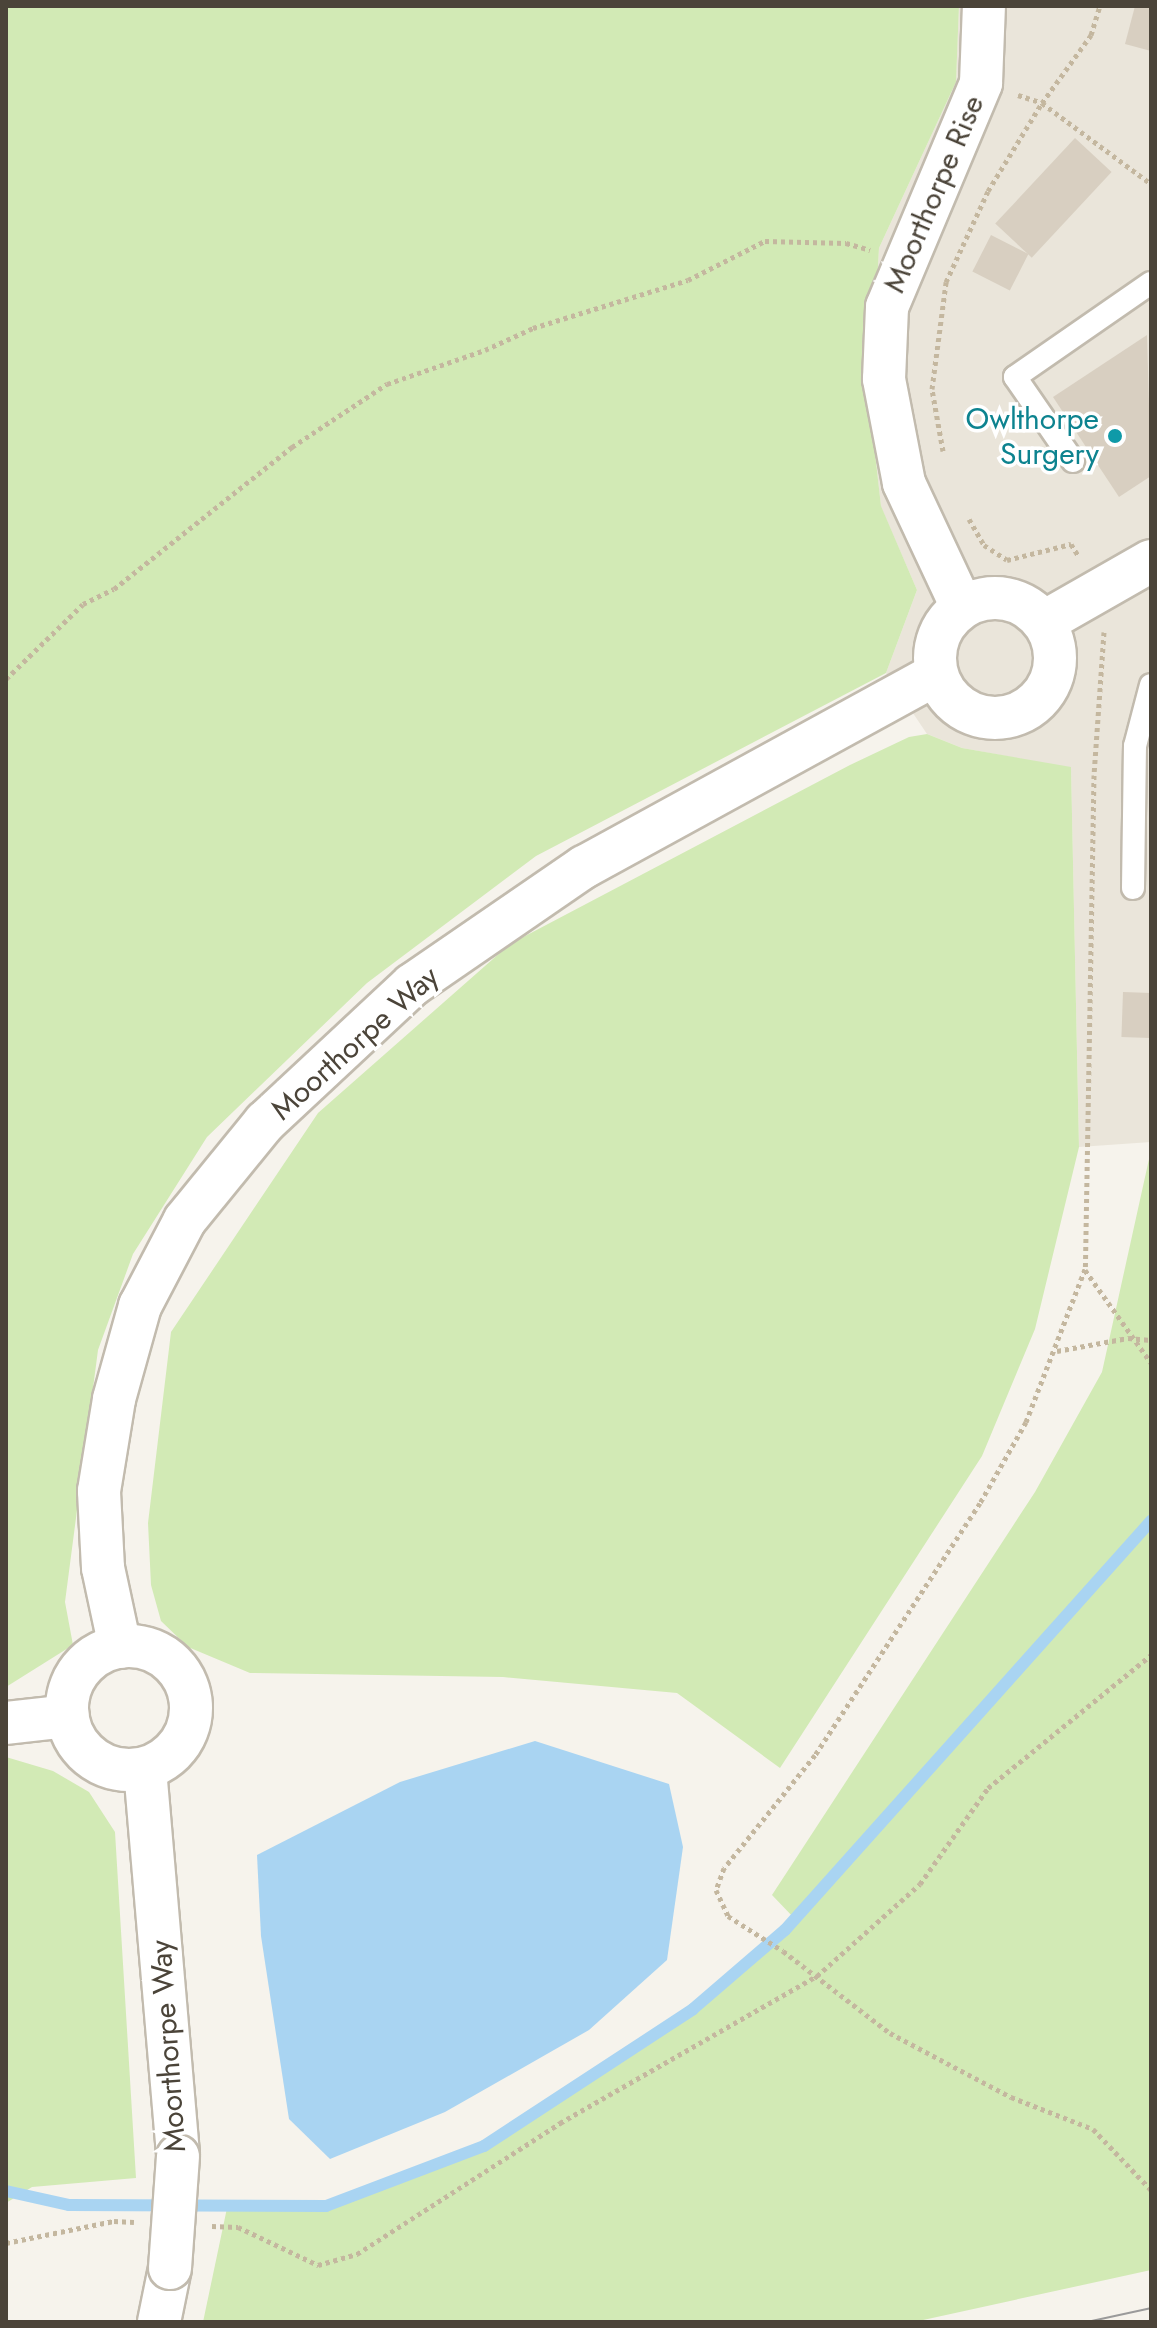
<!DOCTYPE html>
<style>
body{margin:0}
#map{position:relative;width:1157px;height:2328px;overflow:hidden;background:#f6f3ec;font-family:Jost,sans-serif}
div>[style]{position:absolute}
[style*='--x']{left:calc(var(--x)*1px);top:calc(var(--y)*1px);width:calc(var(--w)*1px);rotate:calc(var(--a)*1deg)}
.residential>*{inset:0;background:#eae5da}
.green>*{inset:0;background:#d2eab5}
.water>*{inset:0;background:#a9d4f2}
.stream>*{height:12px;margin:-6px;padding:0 6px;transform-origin:6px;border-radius:6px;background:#a9d4f2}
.building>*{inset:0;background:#d8cfc1;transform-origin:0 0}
.path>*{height:5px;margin-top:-2.5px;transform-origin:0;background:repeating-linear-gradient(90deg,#c4b79f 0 4px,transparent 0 8px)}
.roads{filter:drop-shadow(2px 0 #c2bbae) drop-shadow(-2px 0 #c2bbae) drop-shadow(0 2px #c2bbae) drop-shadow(0 -2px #c2bbae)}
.service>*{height:22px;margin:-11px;padding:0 11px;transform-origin:11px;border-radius:11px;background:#fff}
.minor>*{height:42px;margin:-21px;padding:0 21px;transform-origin:21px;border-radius:21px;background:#fff}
.minor>.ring{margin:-21px;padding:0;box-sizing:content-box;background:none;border:42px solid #fff;border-radius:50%}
.tram>*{height:2px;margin:-1px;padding:0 1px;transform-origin:1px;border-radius:1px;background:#9a9a9a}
.bridges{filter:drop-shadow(2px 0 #c2bbae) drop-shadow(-2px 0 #c2bbae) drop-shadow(0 2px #c2bbae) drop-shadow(0 -2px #c2bbae)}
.minor-bridge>*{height:42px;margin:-21px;padding:0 21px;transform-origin:21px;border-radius:21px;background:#fff}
.dots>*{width:22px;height:22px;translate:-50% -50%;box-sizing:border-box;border:4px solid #fff;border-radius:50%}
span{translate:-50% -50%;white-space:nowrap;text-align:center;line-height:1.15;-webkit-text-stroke:7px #fff;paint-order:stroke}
.street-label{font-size:30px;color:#4b4439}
.culture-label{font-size:30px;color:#0d838f}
.right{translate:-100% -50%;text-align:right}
.frame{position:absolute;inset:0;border:8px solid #4b4439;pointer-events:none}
</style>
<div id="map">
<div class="residential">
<div style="clip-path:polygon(959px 6px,1151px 6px,1151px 1142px,1079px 1147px,1071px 768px,962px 748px,927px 734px,886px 673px,917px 590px,881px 507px,870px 409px,879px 248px,956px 82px)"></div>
</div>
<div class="green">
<div style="clip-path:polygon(6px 6px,959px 6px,956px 82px,879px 248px,870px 409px,881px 506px,917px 590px,886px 673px,536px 856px,367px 983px,207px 1137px,133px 1254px,98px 1350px,65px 1602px,73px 1645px,6px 1687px)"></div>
<div style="clip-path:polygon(927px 734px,962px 748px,1071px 767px,1079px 1147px,1035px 1329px,982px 1456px,780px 1768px,677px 1693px,503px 1677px,250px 1673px,188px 1647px,161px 1621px,151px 1585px,148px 1523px,171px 1332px,318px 1113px,510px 944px,850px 765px,909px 737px)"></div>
<div style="clip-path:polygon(1151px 1150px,1151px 2270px,914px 2322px,203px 2322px,227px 2208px,326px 2206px,484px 2146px,693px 2009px,795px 1919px,772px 1895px,1035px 1492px,1102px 1372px)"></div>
<div style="clip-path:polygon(6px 1757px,53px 1771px,89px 1792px,115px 1832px,136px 2178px,32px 2187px,6px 2203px)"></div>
</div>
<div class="water">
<div style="clip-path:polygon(535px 1741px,669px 1784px,683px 1847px,667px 1960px,589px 2030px,445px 2112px,330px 2159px,289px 2119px,261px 1936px,257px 1855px,400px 1782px)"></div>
</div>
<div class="stream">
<div style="--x:6;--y:2191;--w:65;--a:12.5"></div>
<div style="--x:69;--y:2205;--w:257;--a:0.2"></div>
<div style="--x:326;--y:2206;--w:169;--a:-20.8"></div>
<div style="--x:484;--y:2146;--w:250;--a:-33.2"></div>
<div style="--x:693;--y:2009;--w:121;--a:-40.7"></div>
<div style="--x:785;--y:1930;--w:549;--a:-48.18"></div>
</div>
<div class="building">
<div style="clip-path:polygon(1135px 6px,1151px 6px,1151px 51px,1125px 44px)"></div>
<div style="left:1075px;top:138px;width:50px;height:117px;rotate:43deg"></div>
<div style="left:991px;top:235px;width:42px;height:41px;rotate:27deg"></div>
<div style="clip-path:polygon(1147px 335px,1151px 476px,1119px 497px,1053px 397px)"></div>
<div style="left:1123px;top:992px;width:28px;height:45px;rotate:2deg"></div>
</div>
<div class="path">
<div style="--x:1018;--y:95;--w:25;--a:18"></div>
<div style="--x:1042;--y:103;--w:84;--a:-54.2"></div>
<div style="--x:1091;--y:35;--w:30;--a:-73"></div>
<div style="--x:943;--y:451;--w:63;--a:-100.1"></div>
<div style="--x:932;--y:389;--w:108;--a:-82.5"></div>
<div style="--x:946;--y:282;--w:100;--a:-65.2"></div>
<div style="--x:988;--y:191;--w:103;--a:-58.5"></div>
<div style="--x:1042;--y:103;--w:136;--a:36.6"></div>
<div style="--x:969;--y:519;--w:30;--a:60"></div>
<div style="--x:984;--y:545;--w:27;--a:33"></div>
<div style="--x:1007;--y:560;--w:66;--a:-14"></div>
<div style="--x:1071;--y:544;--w:15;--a:58"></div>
<div style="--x:1104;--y:632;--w:143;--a:94"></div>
<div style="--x:1094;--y:775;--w:494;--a:91"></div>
<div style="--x:1085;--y:1269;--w:164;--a:111.1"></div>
<div style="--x:1026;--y:1422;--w:93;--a:119.6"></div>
<div style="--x:980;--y:1503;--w:301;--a:123.2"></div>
<div style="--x:815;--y:1755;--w:145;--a:128.8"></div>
<div style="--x:724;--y:1868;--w:23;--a:110"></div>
<div style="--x:716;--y:1890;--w:29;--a:65"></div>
<div style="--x:728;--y:1916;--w:65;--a:32.5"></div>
<div style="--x:783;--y:1951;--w:135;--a:37.5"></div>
<div style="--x:890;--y:2033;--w:137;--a:27.9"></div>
<div style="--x:1011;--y:2097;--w:88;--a:21.3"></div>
<div style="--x:1093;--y:2129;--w:84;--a:46.4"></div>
<div style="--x:6;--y:679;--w:107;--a:-44.2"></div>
<div style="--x:83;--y:604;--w:34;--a:-26"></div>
<div style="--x:114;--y:589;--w:228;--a:-38.6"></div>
<div style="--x:292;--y:447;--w:114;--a:-33.6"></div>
<div style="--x:387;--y:384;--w:104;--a:-19.1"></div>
<div style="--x:485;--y:350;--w:53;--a:-24.6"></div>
<div style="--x:533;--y:328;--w:162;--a:-17.2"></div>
<div style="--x:688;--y:280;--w:86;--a:-26.9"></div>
<div style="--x:765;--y:241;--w:81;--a:1.4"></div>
<div style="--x:846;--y:243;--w:25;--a:16"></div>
<div style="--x:1085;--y:1270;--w:114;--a:54.6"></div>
<div style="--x:1057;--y:1351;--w:72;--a:-10.4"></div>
<div style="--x:1128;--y:1338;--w:23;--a:5"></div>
<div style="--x:212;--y:2226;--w:26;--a:2"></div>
<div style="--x:238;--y:2227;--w:89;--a:25.4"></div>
<div style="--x:318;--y:2265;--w:41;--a:-15.8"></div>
<div style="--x:357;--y:2254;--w:242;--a:-32.8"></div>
<div style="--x:560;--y:2123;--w:296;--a:-29.8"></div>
<div style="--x:817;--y:1976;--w:138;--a:-41.8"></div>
<div style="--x:920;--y:1884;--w:118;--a:-54.7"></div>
<div style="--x:988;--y:1788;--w:210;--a:-39.2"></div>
<div style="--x:6;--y:2243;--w:110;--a:-11.5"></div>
<div style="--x:114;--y:2221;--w:20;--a:3"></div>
</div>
<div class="roads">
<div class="service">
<div style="--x:1073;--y:461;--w:102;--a:-124.6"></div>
<div style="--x:1015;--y:377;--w:165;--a:-34.7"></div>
<div style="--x:1133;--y:888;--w:142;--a:-89.2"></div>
<div style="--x:1135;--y:746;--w:63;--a:-75.3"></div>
</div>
<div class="minor">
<div class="ring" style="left:935px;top:598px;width:78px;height:78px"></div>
<div style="--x:962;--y:607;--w:137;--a:-115.1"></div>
<div style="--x:904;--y:483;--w:106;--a:-100.9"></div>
<div style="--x:884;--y:379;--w:72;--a:-87.6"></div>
<div style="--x:887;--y:307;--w:243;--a:-67.2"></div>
<div style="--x:981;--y:83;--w:77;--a:-87.8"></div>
<div style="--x:1044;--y:622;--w:123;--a:-29.7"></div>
<div class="ring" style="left:67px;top:1646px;width:82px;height:82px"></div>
<div style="--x:120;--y:1647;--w:81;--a:-102.1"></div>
<div style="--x:103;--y:1568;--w:77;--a:-93"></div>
<div style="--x:99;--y:1491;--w:93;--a:-80.7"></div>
<div style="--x:114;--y:1399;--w:97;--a:-74.4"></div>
<div style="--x:140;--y:1306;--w:97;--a:-62.4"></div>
<div style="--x:185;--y:1220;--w:127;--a:-50.8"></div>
<div style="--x:265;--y:1122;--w:201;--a:-43"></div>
<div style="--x:412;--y:985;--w:209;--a:-34.5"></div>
<div style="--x:584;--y:867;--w:401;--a:-28.7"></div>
<div style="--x:6;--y:1723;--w:62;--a:-6.4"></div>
<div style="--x:145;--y:1769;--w:388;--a:85.1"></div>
<div style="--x:159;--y:2322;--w:55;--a:-78.5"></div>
</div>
</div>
<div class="tram">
<div style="--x:1087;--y:2322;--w:66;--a:-12.3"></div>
</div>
<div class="bridges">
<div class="minor-bridge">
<div style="--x:170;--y:2268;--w:112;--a:-85.9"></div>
</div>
</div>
<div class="dots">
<div style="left:1115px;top:436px;background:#0f9aa8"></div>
</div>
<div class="street-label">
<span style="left:934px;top:194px;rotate:-67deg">Moorthorpe Rise</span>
<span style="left:355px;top:1043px;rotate:-42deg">Moorthorpe Way</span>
<span style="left:168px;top:2046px;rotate:-94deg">Moorthorpe Way</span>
</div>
<div class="culture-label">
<span class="right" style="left:1099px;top:436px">Owlthorpe<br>Surgery</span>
</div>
<div class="frame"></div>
</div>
